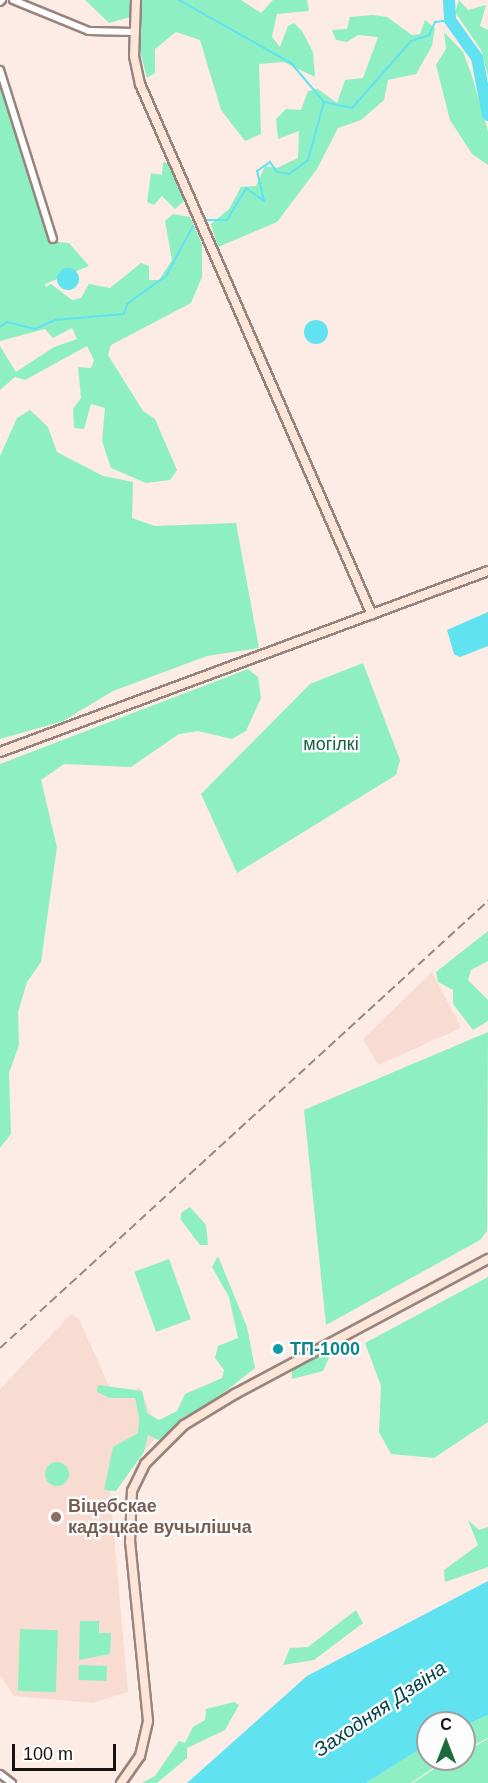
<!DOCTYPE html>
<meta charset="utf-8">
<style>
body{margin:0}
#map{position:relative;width:488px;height:1783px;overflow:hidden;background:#fdebe5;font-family:Helvetica,sans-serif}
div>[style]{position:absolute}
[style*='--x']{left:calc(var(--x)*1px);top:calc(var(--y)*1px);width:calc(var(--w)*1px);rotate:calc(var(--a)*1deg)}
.built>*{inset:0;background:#f9dcd1}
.green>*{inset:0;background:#8ef0c2;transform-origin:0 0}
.round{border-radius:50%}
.water>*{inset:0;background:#60e2f1}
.stream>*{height:2px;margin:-1px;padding:0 1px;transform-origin:1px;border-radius:1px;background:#60e2f1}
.river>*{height:12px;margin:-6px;padding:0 6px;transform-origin:6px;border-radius:6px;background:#60e2f1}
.roads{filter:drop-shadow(2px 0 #97847d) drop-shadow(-2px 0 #97847d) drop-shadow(0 2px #97847d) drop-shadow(0 -2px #97847d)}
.street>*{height:6px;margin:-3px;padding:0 3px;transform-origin:3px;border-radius:3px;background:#fff}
.secondary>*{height:8px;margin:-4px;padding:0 4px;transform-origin:4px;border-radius:4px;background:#fde6d9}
.rail>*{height:2px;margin-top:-1px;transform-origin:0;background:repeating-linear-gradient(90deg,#948783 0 9px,transparent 0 13.5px)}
.dots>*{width:16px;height:16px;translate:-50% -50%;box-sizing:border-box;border:3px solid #fdfdfd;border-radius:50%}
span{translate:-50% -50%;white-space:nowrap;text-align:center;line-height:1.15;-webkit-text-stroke:4.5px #fdfdfd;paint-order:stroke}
.park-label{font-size:18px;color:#176245}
.culture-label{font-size:18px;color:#0d838f;font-weight:700}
.left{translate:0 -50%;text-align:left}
.education-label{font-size:18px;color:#785e54;font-weight:700}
.water-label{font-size:20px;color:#05434a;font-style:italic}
.north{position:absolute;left:416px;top:1711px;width:60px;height:60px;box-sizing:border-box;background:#fdfdfd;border:2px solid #a19f9e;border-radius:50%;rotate:0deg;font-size:16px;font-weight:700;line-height:24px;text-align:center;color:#18110f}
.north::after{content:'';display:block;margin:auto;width:21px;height:27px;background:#1a6a3a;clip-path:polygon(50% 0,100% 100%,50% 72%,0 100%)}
.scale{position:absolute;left:12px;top:1744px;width:104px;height:27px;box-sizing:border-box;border:3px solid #18110f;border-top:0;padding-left:8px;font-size:18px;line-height:21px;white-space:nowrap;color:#18110f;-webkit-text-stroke:4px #fdfdfd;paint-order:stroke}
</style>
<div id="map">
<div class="built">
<div style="clip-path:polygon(432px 972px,461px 1028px,378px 1065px,363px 1039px)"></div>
<div style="clip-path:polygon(71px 1314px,79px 1319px,113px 1395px,140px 1388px,159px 1434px,110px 1492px,128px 1692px,92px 1703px,14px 1696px,0 1675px,0 1389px)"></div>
</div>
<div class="green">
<div style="clip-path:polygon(85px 0,133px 0,130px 17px,109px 23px)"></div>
<div style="clip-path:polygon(139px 0,241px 0,261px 13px,273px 0,307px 0,309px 11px,277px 14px,272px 37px,280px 47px,288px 26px,294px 23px,302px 31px,313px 52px,315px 77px,284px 62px,259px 64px,261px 134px,245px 141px,221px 110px,200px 40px,176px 32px,155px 49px,155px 73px,147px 78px,137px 39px)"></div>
<div style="clip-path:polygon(459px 0,468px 10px,486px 5px,480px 26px,488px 30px,488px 76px,481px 50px,455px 12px)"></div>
<div style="clip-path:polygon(373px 15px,387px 17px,412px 35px,420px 34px,425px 20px,435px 28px,432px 46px,416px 74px,388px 80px,384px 100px,361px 120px,338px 128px,317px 169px,277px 222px,218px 247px,211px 224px,229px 209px,241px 187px,256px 186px,265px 166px,277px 168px,298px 158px,299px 131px,278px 139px,276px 119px,286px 109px,301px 110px,308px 91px,318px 89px,337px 103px,345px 80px,363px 78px,378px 37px,358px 35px,347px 42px,336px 40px,332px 30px,347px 29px,350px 17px)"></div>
<div style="clip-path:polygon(444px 32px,463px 52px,471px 73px,488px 131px,488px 165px,472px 154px,450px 120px,436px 65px,446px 49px)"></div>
<div style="clip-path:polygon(0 77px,49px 241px,69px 243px,89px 266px,45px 284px,46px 287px,51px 284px,72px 300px,81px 298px,89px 284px,110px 288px,141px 263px,149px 266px,149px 280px,159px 280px,172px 260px,165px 221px,173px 214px,190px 217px,202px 244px,202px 277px,191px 303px,111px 345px,108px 355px,143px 411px,155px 419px,177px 470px,170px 480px,146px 483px,111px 468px,102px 441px,105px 408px,91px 404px,84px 429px,74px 428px,73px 409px,81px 398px,78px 367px,91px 368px,94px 360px,87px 346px,25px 380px,15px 377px,0 390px,0 346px,16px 372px,54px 347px,77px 339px,72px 328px,53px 338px,45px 329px,0 341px)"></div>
<div style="clip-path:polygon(163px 162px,169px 164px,182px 192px,184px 201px,175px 209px,162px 196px,154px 205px,147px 202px,151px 173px,162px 175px)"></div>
<div style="clip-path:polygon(30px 410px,48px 427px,57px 452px,103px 476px,133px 482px,132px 518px,155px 526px,236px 523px,259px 648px,207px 656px,113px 691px,63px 721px,0 739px,0 456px,17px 418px)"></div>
<div style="clip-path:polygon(363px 663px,400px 760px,396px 775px,237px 873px,201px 794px,310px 684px)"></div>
<div style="clip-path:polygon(248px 669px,258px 677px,261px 698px,246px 731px,232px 739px,198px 731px,179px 734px,131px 767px,64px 764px,41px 780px,57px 847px,41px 962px,27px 982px,18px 1012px,19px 1045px,9px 1073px,11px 1134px,0 1148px,0 764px)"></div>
<div style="clip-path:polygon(488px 931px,488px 961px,471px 970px,468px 980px,488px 1000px,488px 1021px,473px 1030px,453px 1004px,453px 990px,438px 982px,436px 972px)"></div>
<div style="clip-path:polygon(488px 1032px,487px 1231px,480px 1240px,326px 1325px,304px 1110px)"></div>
<div style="clip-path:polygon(190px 1207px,206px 1225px,208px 1245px,200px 1245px,181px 1220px,181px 1213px)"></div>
<div style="clip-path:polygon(218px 1256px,247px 1327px,255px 1368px,175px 1431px,158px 1440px,148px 1435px,144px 1452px,116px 1491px,104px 1490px,113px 1447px,138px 1433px,139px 1418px,135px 1398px,110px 1398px,97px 1392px,98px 1385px,142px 1391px,147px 1413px,159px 1420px,177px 1411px,185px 1394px,222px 1378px,224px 1370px,215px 1358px,218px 1346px,238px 1338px,229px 1297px,212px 1267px)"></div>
<div style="left:169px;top:1259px;width:64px;height:37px;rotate:70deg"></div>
<div style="clip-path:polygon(488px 1277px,488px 1422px,434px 1458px,391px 1454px,379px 1432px,381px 1386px,365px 1343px)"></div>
<div style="clip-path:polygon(334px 1347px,323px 1371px,292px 1379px,292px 1369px)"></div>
<div class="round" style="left:45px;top:1462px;width:24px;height:24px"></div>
<div style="clip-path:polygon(468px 1520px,479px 1530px,488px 1527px,488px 1567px,445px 1582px,444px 1570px,478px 1545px)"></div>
<div style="clip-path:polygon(356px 1610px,363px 1623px,314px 1660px,283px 1665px,290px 1648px,308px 1647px)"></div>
<div style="clip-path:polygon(80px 1621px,99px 1621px,99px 1633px,111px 1633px,110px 1654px,79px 1660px)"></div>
<div style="left:20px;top:1629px;width:38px;height:62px;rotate:2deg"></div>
<div style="left:79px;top:1665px;width:28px;height:15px;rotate:2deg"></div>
<div style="clip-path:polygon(234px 1702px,239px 1705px,225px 1730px,187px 1748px,187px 1758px,157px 1783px,142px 1783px,155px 1776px,179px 1741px,185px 1743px,193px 1727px,205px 1720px,206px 1709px)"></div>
<div style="clip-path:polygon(488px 1715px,488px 1738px,464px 1750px,464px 1726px)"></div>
<div style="clip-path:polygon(488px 1739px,488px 1783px,413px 1783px,449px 1759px,464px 1759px,464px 1752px)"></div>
<div style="clip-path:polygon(428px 1744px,428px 1759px,446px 1759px,411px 1783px,366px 1783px)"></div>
</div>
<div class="water">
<div class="round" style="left:57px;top:268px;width:22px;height:22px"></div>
<div class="round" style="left:304px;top:320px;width:24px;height:24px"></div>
<div style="clip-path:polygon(488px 612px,488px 646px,460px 657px,454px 654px,447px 630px)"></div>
<div style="clip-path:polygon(488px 1581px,488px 1715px,464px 1726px,428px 1723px,428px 1744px,366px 1783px,187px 1783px,307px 1676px)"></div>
</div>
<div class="stream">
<div style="--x:179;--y:0;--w:129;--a:29.4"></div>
<div style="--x:291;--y:63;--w:51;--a:49.8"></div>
<div style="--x:203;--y:220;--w:24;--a:0"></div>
<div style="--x:227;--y:220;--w:37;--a:-59"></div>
<div style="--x:246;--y:188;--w:22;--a:36"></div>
<div style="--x:264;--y:201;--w:31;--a:-103"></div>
<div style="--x:257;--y:171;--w:16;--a:-35"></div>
<div style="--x:270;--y:162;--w:12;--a:55"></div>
<div style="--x:277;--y:172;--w:12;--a:9"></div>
<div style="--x:289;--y:174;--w:24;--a:-36"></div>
<div style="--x:308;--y:160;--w:60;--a:-74.6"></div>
<div style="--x:324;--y:102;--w:29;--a:12"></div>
<div style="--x:352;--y:108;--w:89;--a:-48.6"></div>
<div style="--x:411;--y:41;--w:19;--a:-18"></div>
<div style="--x:429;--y:35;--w:14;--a:-65"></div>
<div style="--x:435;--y:22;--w:15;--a:-8"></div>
<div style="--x:0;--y:327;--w:9;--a:-36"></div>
<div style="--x:7;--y:322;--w:29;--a:14"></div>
<div style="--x:35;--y:329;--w:22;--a:-24"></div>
<div style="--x:55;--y:320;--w:69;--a:-5"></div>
<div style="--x:124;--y:314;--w:10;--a:-73"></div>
<div style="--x:127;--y:304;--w:48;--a:-35.7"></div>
<div style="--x:166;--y:276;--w:57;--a:-61.6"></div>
</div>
<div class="river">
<div style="--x:449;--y:0;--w:20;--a:87"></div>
<div style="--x:450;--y:20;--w:47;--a:54.6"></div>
<div style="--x:477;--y:58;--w:58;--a:79.1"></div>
</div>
<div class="roads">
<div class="street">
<div style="--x:13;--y:0;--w:82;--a:22.2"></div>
<div style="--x:89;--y:31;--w:44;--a:1.3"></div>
<div style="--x:0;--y:2;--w:3;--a:-45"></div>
<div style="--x:0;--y:70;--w:177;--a:72.6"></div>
<div style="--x:0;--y:1774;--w:15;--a:37"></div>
</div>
<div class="secondary">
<div style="--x:136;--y:0;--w:56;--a:92"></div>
<div style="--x:134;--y:56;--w:29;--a:78"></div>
<div style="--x:140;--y:84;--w:579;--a:66.4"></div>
<div style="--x:0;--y:752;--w:520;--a:-20.35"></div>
<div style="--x:121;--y:1783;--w:33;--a:-55"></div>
<div style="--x:140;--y:1756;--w:36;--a:-77"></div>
<div style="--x:148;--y:1721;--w:180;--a:-95.7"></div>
<div style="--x:130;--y:1542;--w:51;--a:-87.8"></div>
<div style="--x:132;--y:1491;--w:30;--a:-64"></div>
<div style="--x:145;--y:1464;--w:55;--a:-45"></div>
<div style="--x:184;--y:1425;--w:60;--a:-31.3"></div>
<div style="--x:235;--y:1394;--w:287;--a:-28.1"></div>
</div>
</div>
<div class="rail">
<div style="--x:0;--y:1348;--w:662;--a:-42.49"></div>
</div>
<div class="dots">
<div style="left:278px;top:1349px;background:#0f9aa8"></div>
<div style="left:56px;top:1517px;background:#8d6e63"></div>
</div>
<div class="park-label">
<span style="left:331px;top:744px">могілкі</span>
</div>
<div class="culture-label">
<span class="left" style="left:290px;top:1349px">ТП-1000</span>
</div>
<div class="education-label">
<span class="left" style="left:68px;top:1517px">Віцебскае<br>кадэцкае вучылішча</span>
</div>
<div class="water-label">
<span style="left:380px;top:1709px;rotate:-34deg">Заходняя Дзвіна</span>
</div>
<div class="north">С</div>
<div class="scale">100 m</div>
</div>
